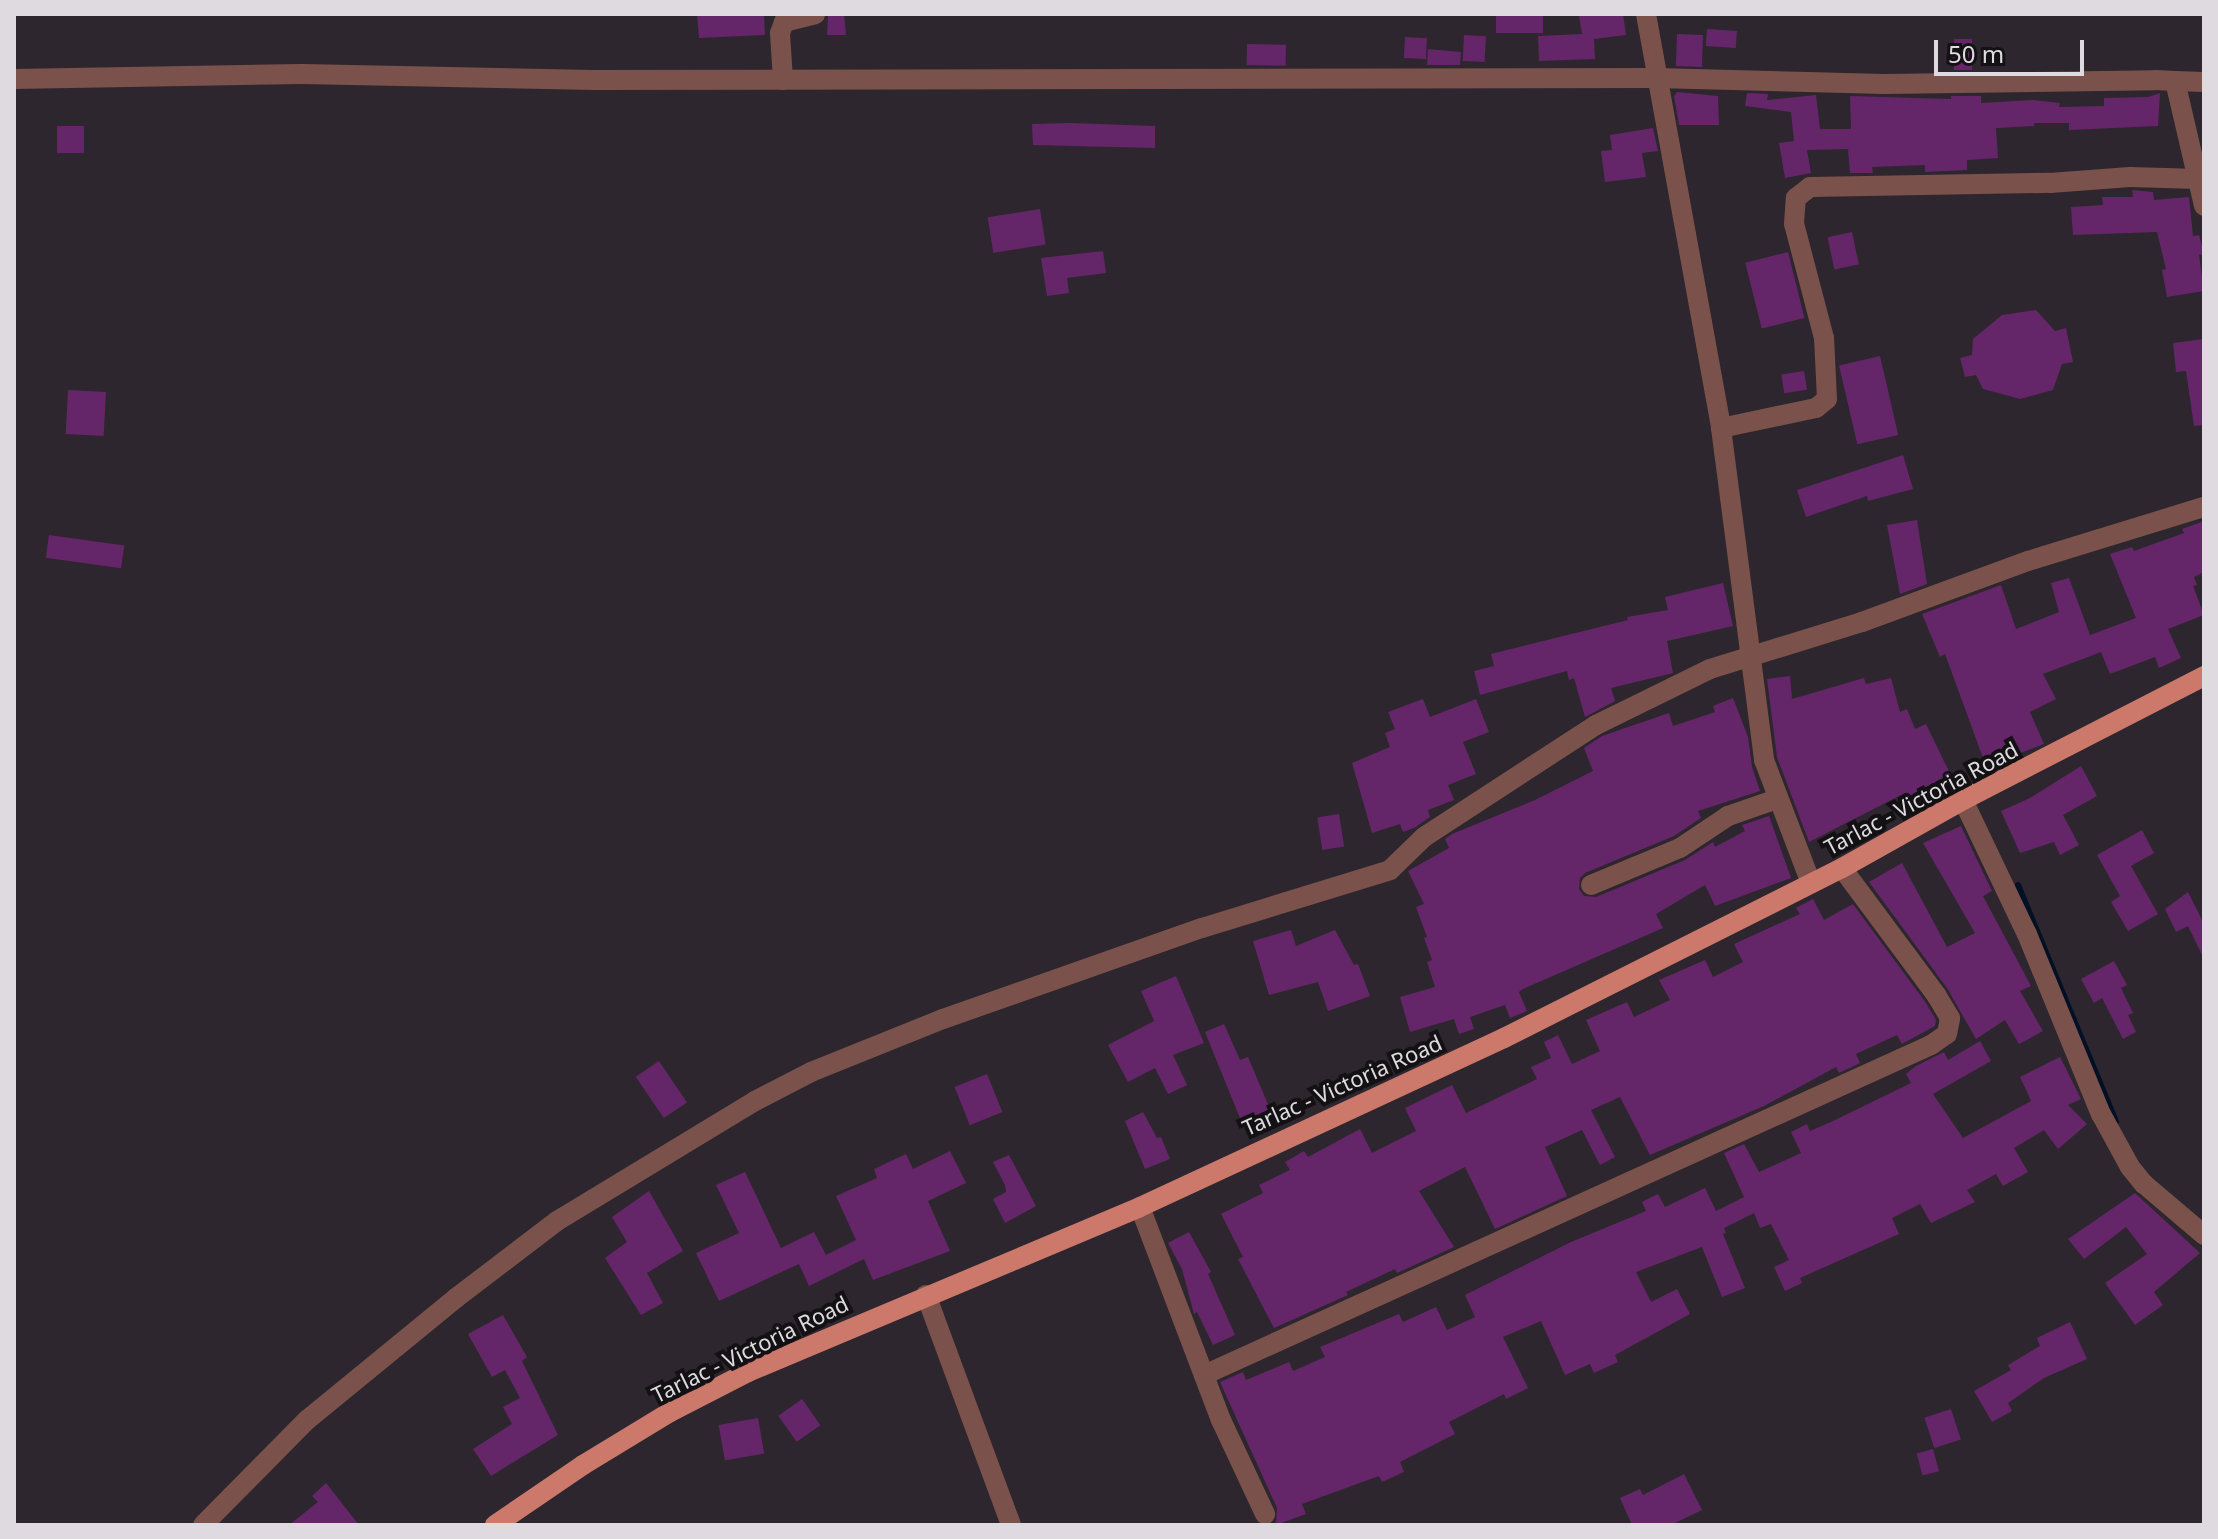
<!DOCTYPE html>
<style>
body{margin:0}
#map{position:relative;width:2218px;height:1539px;overflow:hidden;background:#2d262e;font-family:"Noto Sans",sans-serif}
div>[style]{position:absolute}
[style*='--x']{left:calc(var(--x)*1px);top:calc(var(--y)*1px);width:calc(var(--w)*1px);rotate:calc(var(--a)*1deg)}
.stream>*{height:6px;margin:-3px;padding:0 3px;transform-origin:3px;border-radius:3px;background:#011024}
.building>*{inset:0;background:#642669;transform-origin:0 0}
.street>*{height:20px;margin:-10px;padding:0 10px;transform-origin:10px;border-radius:10px;background:#7b524b}
.primary>*{height:20px;margin:-10px;padding:0 10px;transform-origin:10px;border-radius:10px;background:#cc796c}
span{translate:-50% -50%;white-space:nowrap;text-align:center;line-height:1.15;-webkit-text-stroke:8px #141114;paint-order:stroke}
.street-label{font-size:22px;color:#dedadf}
.frame{position:absolute;inset:0;border:16px solid #dedadf;pointer-events:none}
.scale{position:absolute;left:1934px;top:40px;width:150px;height:36px;box-sizing:border-box;border:4px solid #dedadf;border-top:0;padding-left:10px;font-size:24px;line-height:28px;white-space:nowrap;color:#dedadf;-webkit-text-stroke:6px #141114;paint-order:stroke}
</style>
<div id="map">
<div class="stream">
<div style="--x:2018;--y:885;--w:256;--a:67.5"></div>
</div>
<div class="building">
<div style="clip-path:polygon(697px 14px,764px 14px,765px 35px,699px 38px)"></div>
<div style="clip-path:polygon(828px 14px,844px 14px,846px 35px,827px 35px)"></div>
<div style="left:1496px;top:14px;width:47px;height:19px"></div>
<div style="clip-path:polygon(1623px 14px,1626px 35px,1594px 39px,1595px 59px,1539px 61px,1538px 36px,1582px 34px,1579px 16px)"></div>
<div style="left:1707px;top:29px;width:30px;height:17px;rotate:4deg"></div>
<div style="left:1677px;top:34px;width:26px;height:32px;rotate:2deg"></div>
<div style="left:1464px;top:35px;width:22px;height:26px;rotate:3deg"></div>
<div style="left:1405px;top:37px;width:22px;height:21px;rotate:3deg"></div>
<div style="left:1954px;top:39px;width:18px;height:31px"></div>
<div style="left:1247px;top:44px;width:39px;height:21px;rotate:1deg"></div>
<div style="clip-path:polygon(1428px 49px,1461px 52px,1460px 65px,1427px 65px)"></div>
<div style="clip-path:polygon(1677px 92px,1718px 96px,1719px 125px,1679px 125px,1674px 96px)"></div>
<div style="clip-path:polygon(1747px 93px,1768px 94px,1767px 100px,1816px 95px,1820px 129px,1851px 129px,1850px 96px,1951px 99px,1951px 96px,1981px 96px,1981px 103px,2033px 100px,2060px 103px,2059px 107px,2104px 106px,2104px 98px,2148px 97px,2160px 93px,2158px 126px,2069px 130px,2069px 123px,2034px 123px,2034px 126px,1996px 128px,1998px 158px,1967px 160px,1967px 170px,1925px 172px,1925px 165px,1872px 167px,1873px 173px,1850px 173px,1848px 149px,1807px 150px,1811px 173px,1785px 178px,1779px 143px,1794px 141px,1791px 112px,1745px 106px)"></div>
<div style="clip-path:polygon(1071px 123px,1155px 126px,1155px 148px,1033px 145px,1032px 124px)"></div>
<div style="left:57px;top:126px;width:27px;height:27px"></div>
<div style="clip-path:polygon(1653px 128px,1658px 151px,1642px 153px,1646px 177px,1605px 182px,1601px 151px,1612px 150px,1610px 135px)"></div>
<div style="clip-path:polygon(2132px 190px,2153px 192px,2154px 200px,2189px 197px,2193px 236px,2199px 235px,2204px 254px,2199px 255px,2204px 291px,2167px 297px,2162px 270px,2166px 269px,2157px 232px,2073px 235px,2071px 207px,2103px 205px,2102px 197px,2133px 197px)"></div>
<div style="left:1040px;top:209px;width:36px;height:53px;rotate:81deg"></div>
<div style="left:1852px;top:232px;width:33px;height:25px;rotate:78deg"></div>
<div style="clip-path:polygon(1103px 251px,1106px 273px,1067px 278px,1069px 293px,1047px 296px,1041px 258px)"></div>
<div style="left:1788px;top:252px;width:68px;height:44px;rotate:76deg"></div>
<div style="clip-path:polygon(2036px 310px,2055px 331px,2066px 328px,2073px 362px,2062px 364px,2053px 390px,2020px 399px,1983px 389px,1976px 375px,1965px 377px,1960px 358px,1972px 355px,1973px 339px,2002px 315px)"></div>
<div style="clip-path:polygon(2204px 339px,2204px 425px,2194px 426px,2186px 371px,2176px 372px,2173px 343px)"></div>
<div style="left:1880px;top:356px;width:81px;height:42px;rotate:77deg"></div>
<div style="left:1804px;top:371px;width:19px;height:23px;rotate:81deg"></div>
<div style="left:68px;top:390px;width:38px;height:44px;rotate:3deg"></div>
<div style="clip-path:polygon(1903px 455px,1913px 489px,1868px 501px,1867px 496px,1806px 517px,1797px 490px)"></div>
<div style="clip-path:polygon(1917px 520px,1927px 584px,1900px 594px,1887px 525px)"></div>
<div style="clip-path:polygon(2204px 521px,2204px 572px,2194px 577px,2197px 585px,2193px 586px,2204px 615px,2168px 629px,2181px 658px,2159px 668px,2155px 657px,2110px 674px,2101px 652px,2043px 674px,2056px 699px,2030px 712px,2044px 744px,1986px 766px,1945px 654px,1940px 657px,1922px 614px,2001px 585px,2016px 629px,2059px 612px,2051px 583px,2069px 578px,2090px 635px,2136px 618px,2110px 554px,2132px 547px,2134px 551px,2184px 533px,2182px 529px)"></div>
<div style="left:49px;top:535px;width:76px;height:23px;rotate:8deg"></div>
<div style="clip-path:polygon(1723px 583px,1733px 626px,1667px 641px,1673px 673px,1611px 688px,1615px 701px,1585px 717px,1574px 678px,1569px 680px,1567px 671px,1480px 695px,1474px 671px,1494px 666px,1491px 654px,1628px 620px,1627px 617px,1668px 610px,1665px 597px)"></div>
<div style="clip-path:polygon(1790px 676px,1792px 699px,1864px 678px,1866px 684px,1891px 678px,1900px 712px,1907px 709px,1915px 729px,1926px 724px,1956px 786px,1912px 808px,1905px 793px,1809px 842px,1777px 757px,1767px 679px)"></div>
<div style="clip-path:polygon(1733px 698px,1748px 737px,1752px 767px,1760px 791px,1698px 811px,1701px 818px,1674px 836px,1585px 873px,1580px 878px,1579px 889px,1584px 896px,1596px 897px,1685px 860px,1713px 842px,1715px 847px,1745px 831px,1742px 825px,1769px 816px,1791px 878px,1715px 906px,1705px 885px,1656px 914px,1663px 928px,1523px 989px,1519px 992px,1527px 1011px,1510px 1018px,1505px 1005px,1470px 1017px,1474px 1029px,1459px 1034px,1454px 1019px,1410px 1032px,1400px 997px,1435px 987px,1427px 962px,1432px 960px,1424px 938px,1427px 937px,1416px 907px,1424px 904px,1408px 871px,1449px 848px,1445px 839px,1452px 834px,1535px 800px,1593px 771px,1584px 748px,1602px 736px,1669px 713px,1673px 726px,1715px 712px,1713px 706px)"></div>
<div style="clip-path:polygon(1423px 699px,1430px 717px,1476px 699px,1489px 732px,1463px 742px,1476px 774px,1448px 785px,1454px 800px,1428px 810px,1430px 817px,1414px 828px,1403px 832px,1400px 824px,1372px 833px,1352px 763px,1390px 747px,1385px 733px,1395px 729px,1388px 712px)"></div>
<div style="clip-path:polygon(2081px 766px,2097px 796px,2063px 815px,2079px 845px,2060px 855px,2054px 842px,2020px 853px,2001px 811px,2030px 798px)"></div>
<div style="left:1339px;top:814px;width:33px;height:22px;rotate:81deg"></div>
<div style="clip-path:polygon(1961px 826px,1992px 891px,1983px 896px,2031px 986px,2020px 991px,2043px 1031px,2019px 1044px,2005px 1020px,1976px 1039px,1947px 988px,1869px 882px,1902px 863px,1947px 947px,1975px 933px,1923px 843px)"></div>
<div style="clip-path:polygon(2142px 830px,2154px 853px,2131px 866px,2158px 914px,2128px 931px,2111px 902px,2120px 896px,2097px 855px)"></div>
<div style="clip-path:polygon(2188px 892px,2204px 924px,2204px 959px,2188px 926px,2176px 932px,2165px 909px)"></div>
<div style="clip-path:polygon(1813px 899px,1824px 920px,1853px 904px,1926px 1003px,1936px 1020px,1935px 1026px,1902px 1044px,1897px 1035px,1856px 1054px,1860px 1063px,1839px 1073px,1836px 1067px,1764px 1106px,1650px 1155px,1620px 1097px,1591px 1110px,1615px 1157px,1600px 1165px,1582px 1130px,1545px 1147px,1567px 1196px,1495px 1229px,1465px 1167px,1419px 1191px,1454px 1247px,1397px 1273px,1395px 1269px,1346px 1292px,1348px 1295px,1274px 1328px,1238px 1259px,1243px 1257px,1221px 1214px,1263px 1193px,1259px 1185px,1290px 1170px,1285px 1162px,1304px 1151px,1308px 1157px,1360px 1129px,1372px 1153px,1416px 1131px,1405px 1108px,1452px 1085px,1466px 1113px,1537px 1079px,1531px 1067px,1551px 1058px,1544px 1042px,1558px 1035px,1572px 1064px,1600px 1051px,1586px 1020px,1627px 1002px,1634px 1017px,1670px 1000px,1659px 980px,1705px 960px,1713px 977px,1743px 962px,1734px 944px,1800px 914px,1796px 908px)"></div>
<div style="clip-path:polygon(1291px 930px,1296px 946px,1335px 930px,1354px 965px,1358px 964px,1370px 996px,1328px 1011px,1318px 982px,1269px 995px,1253px 941px)"></div>
<div style="clip-path:polygon(2114px 961px,2127px 985px,2121px 988px,2133px 1013px,2128px 1015px,2136px 1032px,2123px 1039px,2102px 998px,2094px 1003px,2081px 979px)"></div>
<div style="clip-path:polygon(1176px 976px,1204px 1043px,1173px 1055px,1187px 1085px,1168px 1094px,1155px 1068px,1128px 1082px,1108px 1045px,1154px 1021px,1141px 991px)"></div>
<div style="clip-path:polygon(1224px 1024px,1240px 1060px,1248px 1057px,1273px 1116px,1244px 1128px,1205px 1032px)"></div>
<div style="clip-path:polygon(1980px 1041px,1991px 1061px,1933px 1094px,1963px 1138px,2031px 1101px,2020px 1077px,2060px 1057px,2081px 1099px,2068px 1105px,2087px 1124px,2058px 1149px,2044px 1130px,2014px 1148px,2028px 1172px,2003px 1186px,1996px 1174px,1967px 1190px,1975px 1202px,1931px 1223px,1920px 1204px,1892px 1218px,1899px 1234px,1800px 1278px,1802px 1283px,1785px 1291px,1774px 1267px,1789px 1260px,1771px 1224px,1760px 1228px,1754px 1213px,1724px 1228px,1726px 1233px,1723px 1234px,1745px 1288px,1722px 1297px,1702px 1247px,1636px 1272px,1651px 1302px,1677px 1289px,1690px 1314px,1615px 1355px,1618px 1362px,1594px 1373px,1590px 1364px,1565px 1375px,1541px 1321px,1503px 1337px,1528px 1388px,1506px 1399px,1504px 1394px,1449px 1422px,1455px 1434px,1400px 1462px,1404px 1472px,1382px 1482px,1379px 1476px,1302px 1504px,1306px 1514px,1276px 1525px,1277px 1508px,1220px 1382px,1243px 1372px,1246px 1380px,1289px 1362px,1293px 1371px,1325px 1357px,1320px 1347px,1399px 1314px,1403px 1322px,1436px 1307px,1447px 1330px,1475px 1317px,1465px 1295px,1571px 1242px,1646px 1211px,1642px 1202px,1658px 1194px,1665px 1207px,1705px 1188px,1716px 1211px,1744px 1197px,1724px 1153px,1744px 1144px,1759px 1172px,1801px 1153px,1791px 1132px,1807px 1124px,1810px 1131px,1831px 1122px,1911px 1083px,1906px 1074px,1916px 1066px,1944px 1052px,1948px 1060px)"></div>
<div style="left:659px;top:1061px;width:50px;height:28px;rotate:56deg"></div>
<div style="left:987px;top:1074px;width:41px;height:35px;rotate:68deg"></div>
<div style="clip-path:polygon(1143px 1112px,1157px 1138px,1161px 1137px,1170px 1159px,1145px 1169px,1125px 1121px)"></div>
<div style="clip-path:polygon(950px 1151px,966px 1183px,928px 1201px,950px 1251px,873px 1280px,864px 1259px,809px 1286px,799px 1264px,719px 1301px,696px 1253px,739px 1233px,716px 1185px,745px 1172px,781px 1248px,814px 1232px,826px 1255px,856px 1240px,836px 1196px,877px 1178px,874px 1169px,906px 1154px,913px 1169px)"></div>
<div style="clip-path:polygon(1009px 1155px,1036px 1206px,1005px 1223px,993px 1199px,1006px 1192px,1005px 1185px,993px 1162px)"></div>
<div style="clip-path:polygon(649px 1191px,683px 1251px,647px 1273px,663px 1303px,641px 1315px,605px 1258px,627px 1242px,612px 1217px)"></div>
<div style="clip-path:polygon(2135px 1193px,2200px 1253px,2154px 1292px,2163px 1305px,2135px 1325px,2105px 1283px,2147px 1254px,2126px 1227px,2084px 1259px,2068px 1239px)"></div>
<div style="clip-path:polygon(1189px 1232px,1211px 1272px,1208px 1274px,1235px 1335px,1213px 1345px,1197px 1312px,1194px 1314px,1182px 1269px,1168px 1243px)"></div>
<div style="clip-path:polygon(503px 1315px,527px 1357px,522px 1361px,558px 1435px,491px 1476px,473px 1449px,512px 1424px,503px 1407px,520px 1398px,505px 1370px,492px 1377px,468px 1334px)"></div>
<div style="clip-path:polygon(2070px 1322px,2087px 1359px,2044px 1378px,2008px 1403px,2012px 1411px,1992px 1422px,1974px 1391px,2011px 1370px,2008px 1365px,2040px 1346px,2037px 1338px)"></div>
<div style="left:802px;top:1399px;width:32px;height:29px;rotate:55deg"></div>
<div style="left:1951px;top:1409px;width:32px;height:28px;rotate:72deg"></div>
<div style="left:758px;top:1418px;width:36px;height:40px;rotate:80deg"></div>
<div style="left:1933px;top:1449px;width:23px;height:17px;rotate:75deg"></div>
<div style="clip-path:polygon(1684px 1474px,1702px 1510px,1671px 1525px,1632px 1525px,1620px 1498px,1640px 1489px,1643px 1495px)"></div>
<div style="clip-path:polygon(326px 1483px,359px 1525px,289px 1525px,318px 1502px,312px 1496px)"></div>
</div>
<div class="street">
<div style="--x:1646;--y:14;--w:421;--a:79.7"></div>
<div style="--x:1721;--y:428;--w:335;--a:82.6"></div>
<div style="--x:1764;--y:760;--w:132;--a:69.1"></div>
<div style="--x:14;--y:79;--w:288;--a:-1"></div>
<div style="--x:302;--y:74;--w:292;--a:1.2"></div>
<div style="--x:594;--y:80;--w:1062;--a:-0.11"></div>
<div style="--x:1656;--y:78;--w:228;--a:1.5"></div>
<div style="--x:1884;--y:84;--w:272;--a:-0.8"></div>
<div style="--x:2156;--y:80;--w:19;--a:3"></div>
<div style="--x:2175;--y:81;--w:128;--a:76.9"></div>
<div style="--x:783;--y:80;--w:47;--a:-93.7"></div>
<div style="--x:780;--y:33;--w:12;--a:-70"></div>
<div style="--x:784;--y:22;--w:32;--a:-14"></div>
<div style="--x:2175;--y:81;--w:29;--a:2"></div>
<div style="--x:1721;--y:428;--w:97;--a:-11.9"></div>
<div style="--x:1816;--y:408;--w:14;--a:-39"></div>
<div style="--x:1827;--y:399;--w:61;--a:-92.8"></div>
<div style="--x:1824;--y:338;--w:118;--a:-104.7"></div>
<div style="--x:1794;--y:224;--w:26;--a:-86"></div>
<div style="--x:1796;--y:198;--w:18;--a:-38"></div>
<div style="--x:1810;--y:187;--w:240;--a:-1"></div>
<div style="--x:2050;--y:183;--w:80;--a:-4.3"></div>
<div style="--x:2130;--y:177;--w:69;--a:1.7"></div>
<div style="--x:1963;--y:800;--w:148;--a:64.5"></div>
<div style="--x:2027;--y:934;--w:195;--a:67.7"></div>
<div style="--x:2101;--y:1114;--w:60;--a:61.3"></div>
<div style="--x:2130;--y:1167;--w:22;--a:51"></div>
<div style="--x:2144;--y:1184;--w:79;--a:40.4"></div>
<div style="--x:1591;--y:885;--w:96;--a:-22.6"></div>
<div style="--x:1680;--y:848;--w:58;--a:-33.7"></div>
<div style="--x:1728;--y:816;--w:52;--a:-19.1"></div>
<div style="--x:1140;--y:1207;--w:228;--a:69.2"></div>
<div style="--x:1221;--y:1420;--w:104;--a:64.9"></div>
<div style="--x:926;--y:1295;--w:245;--a:69.7"></div>
<div style="--x:1204;--y:1375;--w:798;--a:-24.41"></div>
<div style="--x:1931;--y:1045;--w:19;--a:-35"></div>
<div style="--x:1947;--y:1034;--w:16;--a:-79"></div>
<div style="--x:1950;--y:1018;--w:26;--a:-121"></div>
<div style="--x:1937;--y:996;--w:159;--a:-126.6"></div>
<div style="--x:203;--y:1525;--w:148;--a:-45.3"></div>
<div style="--x:307;--y:1420;--w:193;--a:-39.3"></div>
<div style="--x:456;--y:1298;--w:127;--a:-37.3"></div>
<div style="--x:557;--y:1221;--w:232;--a:-31.2"></div>
<div style="--x:755;--y:1101;--w:63;--a:-27.4"></div>
<div style="--x:811;--y:1072;--w:142;--a:-21.9"></div>
<div style="--x:943;--y:1019;--w:275;--a:-19.4"></div>
<div style="--x:1202;--y:928;--w:197;--a:-17.1"></div>
<div style="--x:1390;--y:870;--w:47;--a:-44.1"></div>
<div style="--x:1424;--y:837;--w:205;--a:-33.1"></div>
<div style="--x:1596;--y:725;--w:127;--a:-26.2"></div>
<div style="--x:1710;--y:669;--w:159;--a:-17.2"></div>
<div style="--x:1862;--y:622;--w:177;--a:-20.2"></div>
<div style="--x:2028;--y:561;--w:184;--a:-17.1"></div>
</div>
<div class="primary">
<div style="--x:495;--y:1525;--w:107;--a:-34.3"></div>
<div style="--x:583;--y:1465;--w:102;--a:-31.3"></div>
<div style="--x:670;--y:1412;--w:88;--a:-27.1"></div>
<div style="--x:748;--y:1372;--w:425;--a:-22.8"></div>
<div style="--x:1140;--y:1207;--w:401;--a:-24.9"></div>
<div style="--x:1504;--y:1038;--w:378;--a:-26.7"></div>
<div style="--x:1842;--y:868;--w:139;--a:-29.3"></div>
<div style="--x:1963;--y:800;--w:271;--a:-27.2"></div>
</div>
<div class="street-label">
<span style="left:1921px;top:798px;rotate:-28deg">Tarlac - Victoria Road</span>
<span style="left:1342px;top:1085px;rotate:-24deg">Tarlac - Victoria Road</span>
<span style="left:750px;top:1349px;rotate:-26deg">Tarlac - Victoria Road</span>
</div>
<div class="frame"></div>
<div class="scale">50 m</div>
</div>
